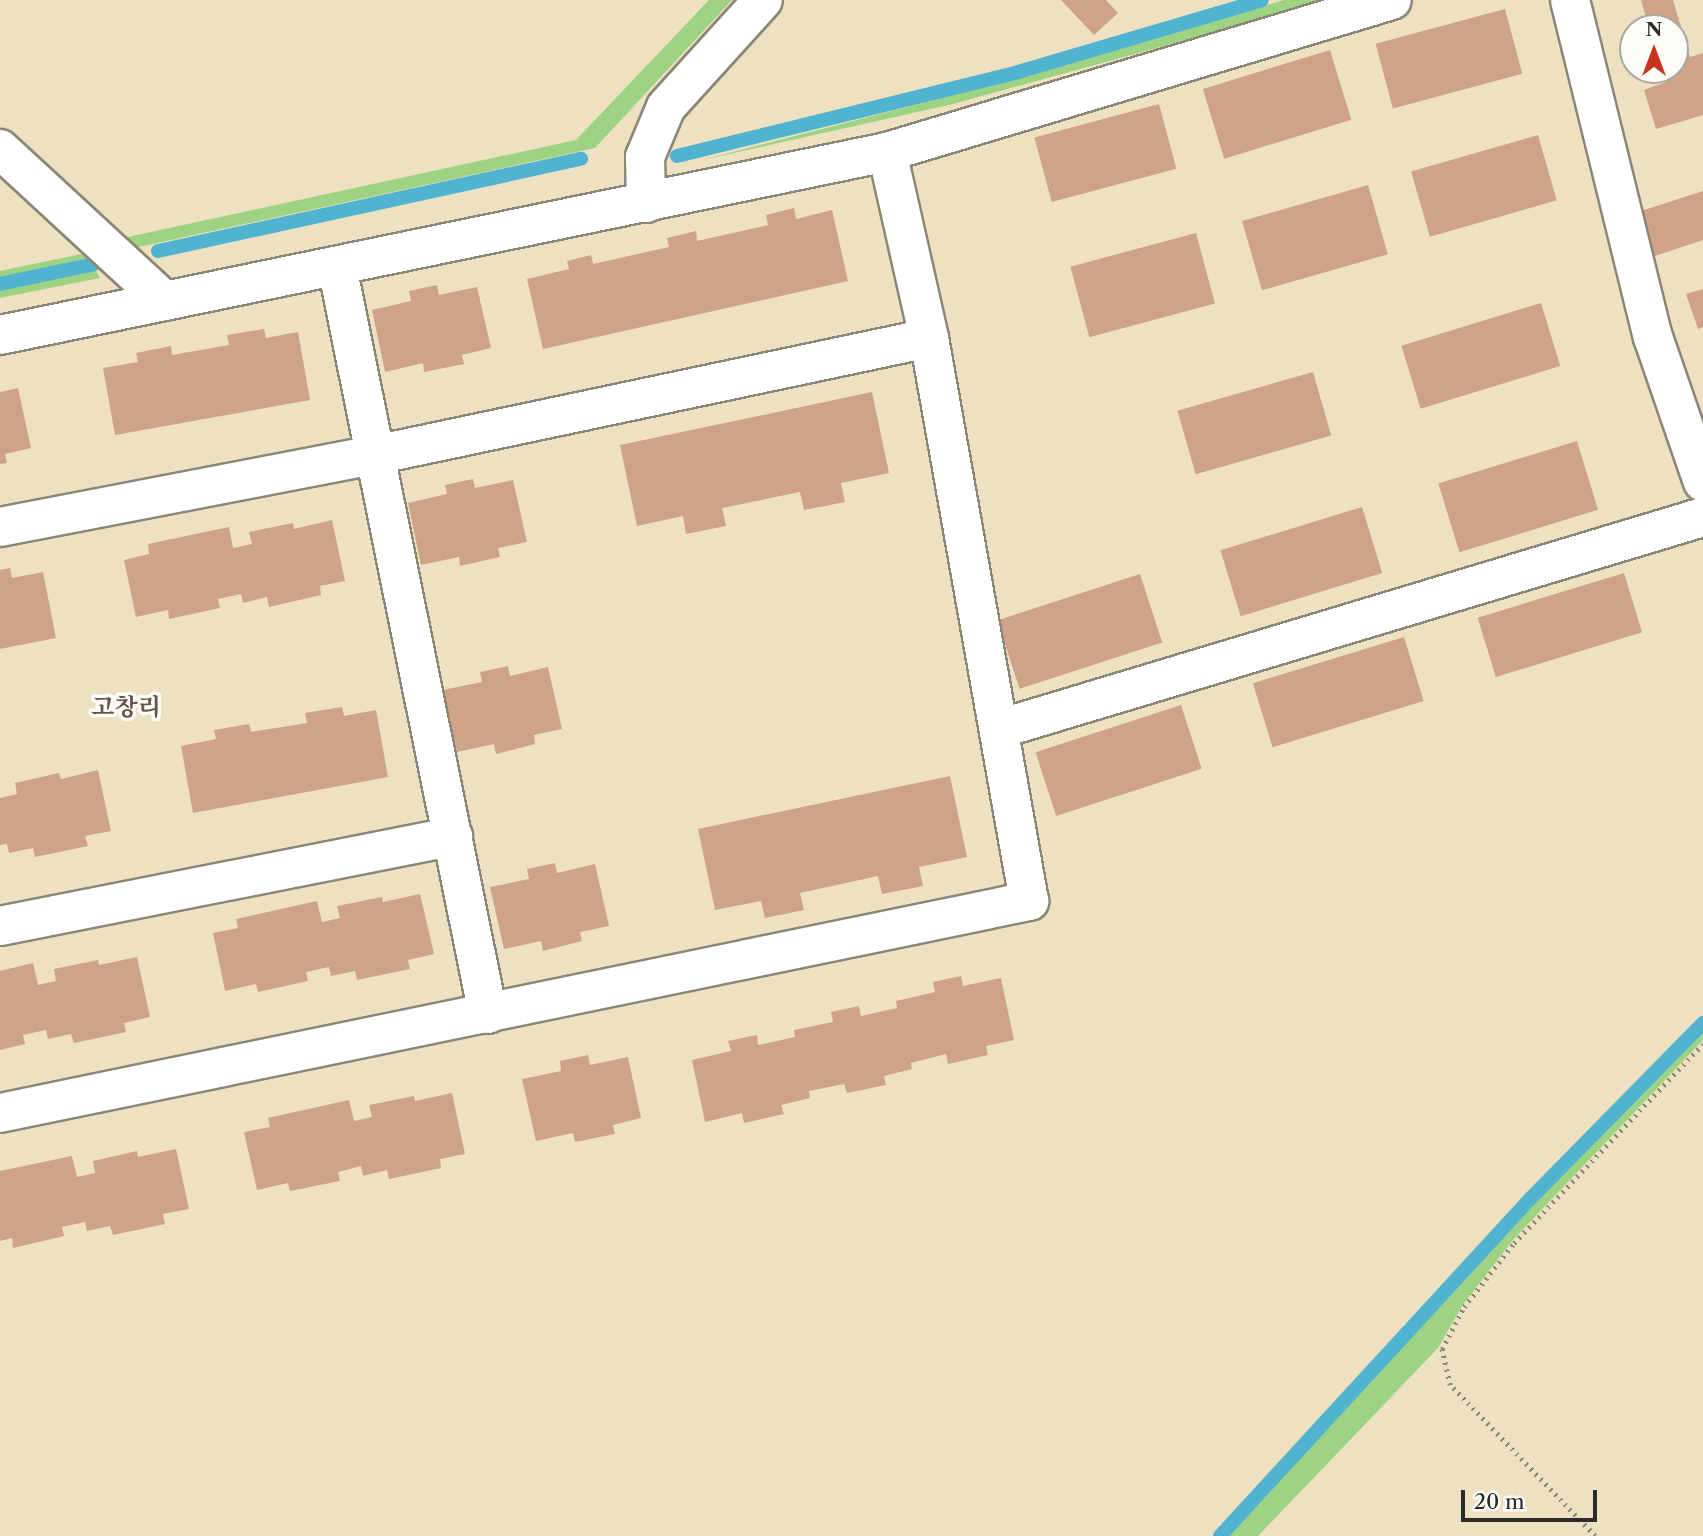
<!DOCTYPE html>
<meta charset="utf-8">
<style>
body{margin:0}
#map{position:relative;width:1703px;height:1536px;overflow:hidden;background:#ede1c2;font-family:"Libre Caslon Text","Noto Serif KR",serif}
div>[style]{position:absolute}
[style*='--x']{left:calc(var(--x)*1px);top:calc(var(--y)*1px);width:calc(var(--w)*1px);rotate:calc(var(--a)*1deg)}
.green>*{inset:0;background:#9ed383}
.stream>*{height:14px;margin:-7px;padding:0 7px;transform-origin:7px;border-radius:7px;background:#50b3cf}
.building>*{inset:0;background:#cfa388;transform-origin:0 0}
.path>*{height:4.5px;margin-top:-2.25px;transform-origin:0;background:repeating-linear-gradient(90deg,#8c8676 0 2px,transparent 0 7px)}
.roads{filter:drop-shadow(2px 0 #8c8676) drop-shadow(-2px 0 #8c8676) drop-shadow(0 2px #8c8676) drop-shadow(0 -2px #8c8676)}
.minor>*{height:38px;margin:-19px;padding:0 19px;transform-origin:19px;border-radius:19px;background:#fff}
span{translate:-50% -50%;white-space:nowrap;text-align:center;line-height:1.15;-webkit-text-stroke:7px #fdfcf7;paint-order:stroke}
.quarter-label{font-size:24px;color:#64554c;font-weight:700}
.north{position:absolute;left:1619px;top:14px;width:70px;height:70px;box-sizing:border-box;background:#fdfcf7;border:2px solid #a9a8a5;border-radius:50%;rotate:0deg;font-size:19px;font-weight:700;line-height:28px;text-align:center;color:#2b2b2b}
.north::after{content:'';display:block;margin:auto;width:24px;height:32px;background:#c8321e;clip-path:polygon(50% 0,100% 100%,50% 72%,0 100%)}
.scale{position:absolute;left:1461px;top:1490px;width:136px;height:32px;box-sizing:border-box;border:4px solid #2b2b2b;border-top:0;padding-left:9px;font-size:21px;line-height:24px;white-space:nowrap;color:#2b2b2b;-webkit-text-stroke:5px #fdfcf7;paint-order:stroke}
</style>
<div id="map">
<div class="green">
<div style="clip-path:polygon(709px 0,732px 0,595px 148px,134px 248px,123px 238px,576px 140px)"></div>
<div style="clip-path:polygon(1284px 0,1331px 0,953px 104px,698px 161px,1027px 76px)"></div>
<div style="clip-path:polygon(86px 253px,100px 278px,0 298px,0 271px)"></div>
<div style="clip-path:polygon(1703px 1027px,1703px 1040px,1512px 1241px,1462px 1306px,1438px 1348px,1258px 1536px,1225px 1536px,1532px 1201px)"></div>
</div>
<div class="stream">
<div style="--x:677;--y:156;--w:351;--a:-13.8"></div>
<div style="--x:1018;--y:72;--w:254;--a:-16.4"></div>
<div style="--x:158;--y:251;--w:433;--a:-12.3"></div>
<div style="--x:0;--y:284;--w:96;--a:-12"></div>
<div style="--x:1220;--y:1536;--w:458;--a:-47.4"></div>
<div style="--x:1530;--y:1199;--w:247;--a:-45.5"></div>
</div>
<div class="building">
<div style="clip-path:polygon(1061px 0,1106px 0,1118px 13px,1094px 35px)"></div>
<div style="clip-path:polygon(1641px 0,1673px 0,1690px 57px,1703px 53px,1703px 115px,1656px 129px,1644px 90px,1666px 82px,1662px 70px,1675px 70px,1675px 28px,1649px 28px)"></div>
<div style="left:1505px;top:9px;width:67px;height:134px;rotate:75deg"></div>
<div style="left:1330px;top:50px;width:73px;height:133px;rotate:73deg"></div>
<div style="left:1159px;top:104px;width:67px;height:129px;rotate:75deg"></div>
<div style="left:1538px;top:135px;width:68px;height:132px;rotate:74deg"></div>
<div style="left:1368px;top:185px;width:72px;height:131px;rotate:74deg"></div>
<div style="clip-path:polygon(1703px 191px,1703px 240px,1652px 257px,1638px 212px)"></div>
<div style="clip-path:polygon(794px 208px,796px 219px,832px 210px,848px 281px,543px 349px,527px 279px,569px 269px,567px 261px,591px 255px,593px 264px,669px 247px,667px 238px,696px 231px,697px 241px,768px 225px,766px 215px)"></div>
<div style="left:1196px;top:233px;width:73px;height:130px;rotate:75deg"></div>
<div style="clip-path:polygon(437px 285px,439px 295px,477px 287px,491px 348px,462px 355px,464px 364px,424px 372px,423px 363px,385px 372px,372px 310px,411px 301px,409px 291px)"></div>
<div style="clip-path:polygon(1703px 289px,1703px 327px,1698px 329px,1686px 294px)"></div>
<div style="left:1541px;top:303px;width:66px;height:146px;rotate:73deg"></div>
<div style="clip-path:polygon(264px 329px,266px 338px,298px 332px,310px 400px,115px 435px,103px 368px,138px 362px,136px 353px,171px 346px,172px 355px,229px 345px,227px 335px)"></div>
<div style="left:1313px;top:372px;width:66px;height:141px;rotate:74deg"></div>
<div style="clip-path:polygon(18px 388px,31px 448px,5px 454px,7px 463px,0 464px,0 392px)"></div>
<div style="clip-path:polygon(872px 392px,889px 473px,841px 483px,845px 502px,804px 510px,800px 492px,722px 508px,726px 526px,686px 534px,683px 516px,637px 526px,620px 445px)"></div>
<div style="left:1577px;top:441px;width:72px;height:145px;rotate:73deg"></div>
<div style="clip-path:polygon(473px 479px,475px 488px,513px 480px,527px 542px,498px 548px,500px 557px,460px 566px,459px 557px,421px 565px,408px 503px,447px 494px,445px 485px)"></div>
<div style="left:1362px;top:507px;width:69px;height:148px;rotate:73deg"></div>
<div style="clip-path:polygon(332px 520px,345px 581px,320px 586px,321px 595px,269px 607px,267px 597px,243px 603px,241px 594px,218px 599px,220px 608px,169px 619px,168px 610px,136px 617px,124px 560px,149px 554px,148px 544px,229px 527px,233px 548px,252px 544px,249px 532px,293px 523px,294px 529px)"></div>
<div style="clip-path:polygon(10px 568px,12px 578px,43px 572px,56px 638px,0 649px,0 570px)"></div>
<div style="left:1624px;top:573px;width:62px;height:153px;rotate:73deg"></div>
<div style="left:1140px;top:574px;width:72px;height:150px;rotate:72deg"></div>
<div style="left:1404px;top:637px;width:67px;height:158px;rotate:73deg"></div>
<div style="clip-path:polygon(508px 666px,510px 676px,548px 667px,562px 729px,534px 735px,535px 744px,496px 754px,494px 744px,457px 752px,443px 690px,482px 682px,480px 672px)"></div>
<div style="left:1181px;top:705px;width:67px;height:153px;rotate:72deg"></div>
<div style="clip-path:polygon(342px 707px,344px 716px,376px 710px,388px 777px,193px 813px,181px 746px,216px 739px,214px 730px,249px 724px,251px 732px,307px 723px,305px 713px)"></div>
<div style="clip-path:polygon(98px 770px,111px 831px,85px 836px,88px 846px,35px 857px,33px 848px,9px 853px,7px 844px,0 845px,0 798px,17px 794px,15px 783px,59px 773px,61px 779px)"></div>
<div style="clip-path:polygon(950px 776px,967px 857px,919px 867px,923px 886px,882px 894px,878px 876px,800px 893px,804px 910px,765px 918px,761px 901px,715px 910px,698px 829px)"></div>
<div style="clip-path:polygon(555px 863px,557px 873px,595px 864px,609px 926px,580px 932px,582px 941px,543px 951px,541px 941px,504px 949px,490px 887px,529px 879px,527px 869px)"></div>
<div style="clip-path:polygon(420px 894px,434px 954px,408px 960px,410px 969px,357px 980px,355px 971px,331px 976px,329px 967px,306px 972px,308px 981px,258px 992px,256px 984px,225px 991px,213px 933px,238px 928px,236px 919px,317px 901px,322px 922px,340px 918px,337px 906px,382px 897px,383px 902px)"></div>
<div style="clip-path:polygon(137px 957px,150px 1017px,124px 1023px,126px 1032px,74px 1043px,71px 1034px,48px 1039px,46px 1030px,23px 1035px,25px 1044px,0 1050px,0 971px,33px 963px,38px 985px,56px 981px,54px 969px,98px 960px,99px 965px)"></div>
<div style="clip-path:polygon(961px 976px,963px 986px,1001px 978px,1014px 1040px,986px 1046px,988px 1055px,948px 1064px,946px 1054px,911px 1063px,912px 1069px,884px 1076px,886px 1085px,847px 1093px,844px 1084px,809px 1091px,810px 1098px,781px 1105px,784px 1114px,744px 1123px,742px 1113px,705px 1122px,692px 1060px,731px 1051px,728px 1041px,757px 1035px,758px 1045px,795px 1037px,794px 1030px,833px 1022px,831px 1012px,859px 1006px,861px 1016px,897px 1008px,896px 1001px,935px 992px,933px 982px)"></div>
<div style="clip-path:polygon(588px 1055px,590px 1065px,628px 1057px,641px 1118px,613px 1125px,615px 1134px,575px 1142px,573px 1133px,536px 1141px,522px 1079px,561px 1071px,560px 1061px)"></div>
<div style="clip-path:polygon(452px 1093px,465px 1154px,440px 1159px,441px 1168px,389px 1179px,387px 1170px,363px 1176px,361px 1166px,338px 1172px,340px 1181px,290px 1191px,288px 1183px,257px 1190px,244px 1132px,270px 1127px,268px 1118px,349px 1100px,354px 1121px,372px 1117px,369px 1105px,414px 1096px,415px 1101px)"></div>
<div style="clip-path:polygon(176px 1149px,189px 1209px,163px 1214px,165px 1224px,113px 1235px,110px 1226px,87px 1231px,85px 1222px,62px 1227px,64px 1236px,13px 1248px,12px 1238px,0 1241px,0 1171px,72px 1156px,77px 1177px,95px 1173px,93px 1161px,137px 1151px,138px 1157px)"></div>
</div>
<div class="path">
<div style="--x:1595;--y:1536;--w:209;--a:-133.8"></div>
<div style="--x:1450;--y:1385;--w:37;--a:-103"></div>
<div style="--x:1442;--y:1349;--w:47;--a:-62.4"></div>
<div style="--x:1464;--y:1307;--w:81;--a:-52"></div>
<div style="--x:1514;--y:1243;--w:274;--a:-46.5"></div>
</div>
<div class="roads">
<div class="minor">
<div style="--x:1570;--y:0;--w:347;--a:76.2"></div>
<div style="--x:1653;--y:337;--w:153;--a:71"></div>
<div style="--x:0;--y:149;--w:224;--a:42.7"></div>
<div style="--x:646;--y:203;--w:46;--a:-91.2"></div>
<div style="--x:645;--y:157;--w:54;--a:-67.2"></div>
<div style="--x:666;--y:107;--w:144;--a:-47.8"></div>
<div style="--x:337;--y:266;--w:763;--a:78.59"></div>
<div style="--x:0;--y:335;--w:906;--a:-11.66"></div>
<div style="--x:887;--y:152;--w:527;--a:-16.75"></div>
<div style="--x:0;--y:527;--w:382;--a:-10.9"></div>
<div style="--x:375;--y:455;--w:566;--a:-11.93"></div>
<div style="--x:999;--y:729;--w:735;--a:-16.76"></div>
<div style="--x:0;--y:926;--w:462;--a:-11.2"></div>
<div style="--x:0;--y:1113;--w:1051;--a:-11.64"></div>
<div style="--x:1029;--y:901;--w:572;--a:-100.07"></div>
<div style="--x:929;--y:338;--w:191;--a:-102.7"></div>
</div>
</div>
<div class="quarter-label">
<span style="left:126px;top:707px">고창리</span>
</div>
<div class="north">N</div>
<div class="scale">20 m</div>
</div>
